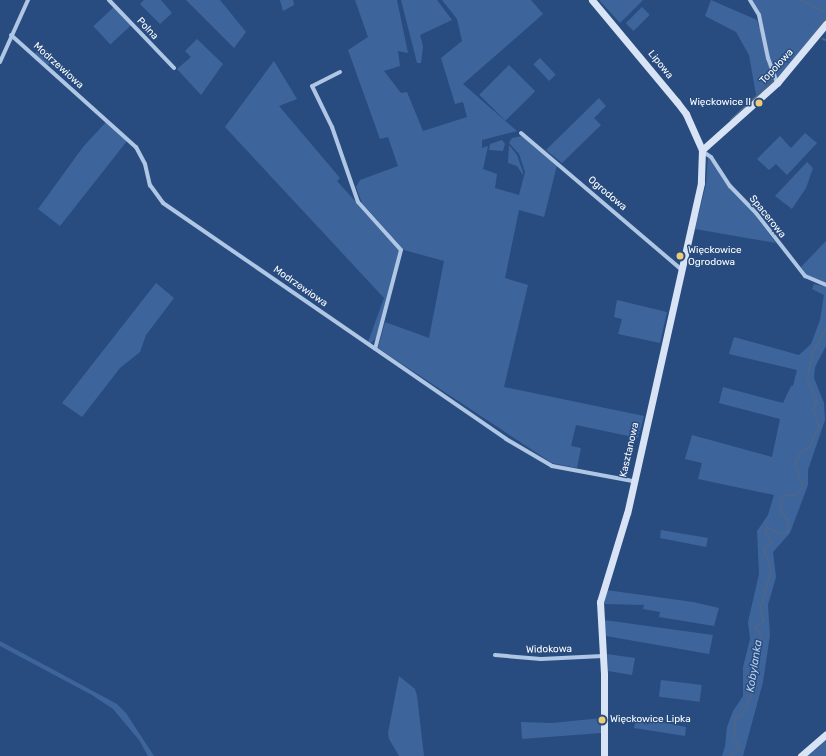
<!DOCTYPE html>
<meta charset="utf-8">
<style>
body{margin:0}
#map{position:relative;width:826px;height:756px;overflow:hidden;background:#284c7f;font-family:Rubik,sans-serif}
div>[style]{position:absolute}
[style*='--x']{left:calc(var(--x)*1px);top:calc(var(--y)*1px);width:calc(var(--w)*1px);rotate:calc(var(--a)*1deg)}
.green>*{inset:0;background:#3d659c;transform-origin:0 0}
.stream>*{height:1.5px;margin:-0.75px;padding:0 0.75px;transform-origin:0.75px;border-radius:0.75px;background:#4b668a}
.street>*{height:4px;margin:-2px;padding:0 2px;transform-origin:2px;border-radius:2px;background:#afc6e5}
.secondary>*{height:7px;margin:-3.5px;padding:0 3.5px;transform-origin:3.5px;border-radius:3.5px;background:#d8e4f5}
.dots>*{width:11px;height:11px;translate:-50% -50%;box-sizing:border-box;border:2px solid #284c7f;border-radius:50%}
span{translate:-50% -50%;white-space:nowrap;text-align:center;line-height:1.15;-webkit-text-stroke:3px #284c7f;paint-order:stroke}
.street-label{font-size:10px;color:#fff}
.poi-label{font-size:10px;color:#fff}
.right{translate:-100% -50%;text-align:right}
.left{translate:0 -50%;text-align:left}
.water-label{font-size:11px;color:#bad0ed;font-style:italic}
</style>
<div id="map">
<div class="green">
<div style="clip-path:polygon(144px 0,161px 0,172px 13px,160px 24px,140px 4px)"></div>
<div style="clip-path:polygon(186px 0,220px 0,246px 32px,234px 48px)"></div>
<div style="clip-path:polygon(280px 0,293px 0,294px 5px,283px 11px)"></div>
<div style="clip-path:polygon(355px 0,397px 0,408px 53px,398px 51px,400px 66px,384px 71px,401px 93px,407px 92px,423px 131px,467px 117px,463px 102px,455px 104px,441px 58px,462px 41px,457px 19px,442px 0,531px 0,543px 14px,463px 84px,517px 131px,482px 140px,482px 148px,488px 146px,483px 169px,497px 174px,495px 188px,519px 195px,525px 172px,519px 154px,509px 143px,512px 138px,522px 136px,557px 165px,544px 217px,519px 210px,505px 278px,528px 285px,504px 387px,644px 416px,638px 438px,576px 425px,571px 446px,581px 448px,577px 468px,552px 463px,378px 348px,385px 322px,429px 338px,444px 261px,404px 250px,362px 203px,356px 187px,360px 180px,398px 166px,388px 137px,380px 139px,348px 50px,368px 37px)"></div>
<div style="clip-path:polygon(401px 0,437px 0,452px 20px,420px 35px,423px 46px,421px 63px,417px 63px)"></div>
<div style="clip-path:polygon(599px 0,643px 0,620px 23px)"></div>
<div style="clip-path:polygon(711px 0,757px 20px,773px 79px,756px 95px,749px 55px,736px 32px,705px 16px)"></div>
<div style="clip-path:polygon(753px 0,826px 0,826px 19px,798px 56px,777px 78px,769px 58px,762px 20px)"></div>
<div style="left:116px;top:5px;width:25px;height:31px;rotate:47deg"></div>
<div style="left:642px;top:7px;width:11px;height:23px;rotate:45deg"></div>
<div style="clip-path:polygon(197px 39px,223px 64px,201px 95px,177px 69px,191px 57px,185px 51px)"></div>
<div style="clip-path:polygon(43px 46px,54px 58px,48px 65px,34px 54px)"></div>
<div style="left:540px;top:58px;width:23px;height:9px;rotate:47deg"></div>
<div style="clip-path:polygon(274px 61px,297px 99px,279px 106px,340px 178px,337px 181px,399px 250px,376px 338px,370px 344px,368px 342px,384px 298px,225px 127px)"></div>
<div style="left:509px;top:65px;width:37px;height:42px;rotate:45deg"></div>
<div style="clip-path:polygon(599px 98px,606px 106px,594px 118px,601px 125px,562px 163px,546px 150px)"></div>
<div style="clip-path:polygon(106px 122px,127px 141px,60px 226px,38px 209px,83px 147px)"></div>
<div style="clip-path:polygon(805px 133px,817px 143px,787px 175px,776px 164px,769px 170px,757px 159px,780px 136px,791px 148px)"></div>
<div style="clip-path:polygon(502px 140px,505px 144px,503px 151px,489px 150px,490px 144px)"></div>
<div style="clip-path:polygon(509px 145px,517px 155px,523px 172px,523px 175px,517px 166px,508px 163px)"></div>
<div style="clip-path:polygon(708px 157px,755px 215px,776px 243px,695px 229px,706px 184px)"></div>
<div style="clip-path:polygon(807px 162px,813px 168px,806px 188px,792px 209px,775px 196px)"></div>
<div style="clip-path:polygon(826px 241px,826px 283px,806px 275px,801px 267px)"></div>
<div style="clip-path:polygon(156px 283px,174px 298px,146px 335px,140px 352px,120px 368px,82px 417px,62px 403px)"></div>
<div style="clip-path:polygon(814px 284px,826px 287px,826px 346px,815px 367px,814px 378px,824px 403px,825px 420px,808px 470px,808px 485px,790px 533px,773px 552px,776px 577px,768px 605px,770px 635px,763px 682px,743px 756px,722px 756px,725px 746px,727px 727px,733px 711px,743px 696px,743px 667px,750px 639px,748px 622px,759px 574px,757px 531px,768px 515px,774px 495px,698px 479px,702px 463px,685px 459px,692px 435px,772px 457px,780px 419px,719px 403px,723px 387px,783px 403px,791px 386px,793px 386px,797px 370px,729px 354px,734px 337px,799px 355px,811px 344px,820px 320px,824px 295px,812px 289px)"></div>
<div style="clip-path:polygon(617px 300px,667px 312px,660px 343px,618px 334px,622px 319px,614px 317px)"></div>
<div style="clip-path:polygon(661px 530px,708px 538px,706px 547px,660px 538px)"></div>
<div style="clip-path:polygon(606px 590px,693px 602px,719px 608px,714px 626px,659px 617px,660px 612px,643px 609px,644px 605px,604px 604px)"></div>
<div style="clip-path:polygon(604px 620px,713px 635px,709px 654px,606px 636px)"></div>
<div style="clip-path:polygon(0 641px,117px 704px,126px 713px,154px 756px,148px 756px,139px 740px,113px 709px,92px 695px,0 646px)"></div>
<div style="clip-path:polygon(607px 654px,635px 658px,632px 675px,608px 671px)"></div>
<div style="clip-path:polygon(399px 676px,415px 689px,417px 696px,424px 756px,399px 756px,389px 739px,388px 733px)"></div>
<div style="left:661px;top:680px;width:41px;height:17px;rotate:7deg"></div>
<div style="clip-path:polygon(636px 717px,686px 727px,685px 736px,634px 728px)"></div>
<div style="clip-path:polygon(602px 718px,601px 733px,522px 739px,521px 722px,552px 723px)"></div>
<div style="clip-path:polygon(826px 738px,826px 756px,806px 756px)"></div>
</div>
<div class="stream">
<div style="--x:801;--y:0;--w:28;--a:26"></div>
<div style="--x:760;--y:28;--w:55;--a:76.2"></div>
<div style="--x:823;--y:39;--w:3;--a:18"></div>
<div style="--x:809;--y:40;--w:28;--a:-52"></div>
<div style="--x:731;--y:120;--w:60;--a:-43"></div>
<div style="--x:731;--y:756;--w:11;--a:-45"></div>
<div style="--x:739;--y:748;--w:11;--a:-117"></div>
<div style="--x:734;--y:738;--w:21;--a:-85"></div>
<div style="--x:736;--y:717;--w:6;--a:-18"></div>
<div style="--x:742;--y:715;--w:23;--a:-65"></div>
<div style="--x:752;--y:694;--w:12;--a:-95"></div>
<div style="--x:751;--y:682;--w:47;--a:-77.7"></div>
<div style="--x:761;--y:636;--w:11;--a:-124"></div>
<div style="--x:755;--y:627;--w:11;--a:-34"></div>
<div style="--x:764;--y:621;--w:12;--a:-110"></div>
<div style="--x:760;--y:610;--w:41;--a:-74.2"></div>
<div style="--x:771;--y:571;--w:24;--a:-107"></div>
<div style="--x:764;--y:548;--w:9;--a:-36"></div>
<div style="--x:771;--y:543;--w:13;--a:-117"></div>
<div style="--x:765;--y:531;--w:4;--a:-63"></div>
<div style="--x:767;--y:527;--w:16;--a:27"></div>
<div style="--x:781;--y:534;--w:6;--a:-9"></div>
<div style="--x:787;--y:533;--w:11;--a:-80"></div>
<div style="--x:789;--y:522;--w:13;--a:-129"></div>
<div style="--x:781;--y:512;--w:10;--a:-84"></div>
<div style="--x:782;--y:502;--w:8;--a:-60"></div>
<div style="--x:786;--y:495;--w:9;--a:6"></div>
<div style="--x:795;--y:496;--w:12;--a:-48"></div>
<div style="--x:803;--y:487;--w:24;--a:-109"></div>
<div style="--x:795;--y:464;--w:13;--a:-63"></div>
<div style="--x:801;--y:452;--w:9;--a:-27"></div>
<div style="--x:809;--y:448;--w:23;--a:-65"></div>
<div style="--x:819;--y:427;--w:18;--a:-109"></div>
<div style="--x:813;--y:410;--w:10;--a:-66"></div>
<div style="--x:817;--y:401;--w:23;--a:-115"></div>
<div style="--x:807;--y:380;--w:29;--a:-78"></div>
<div style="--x:813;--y:352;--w:26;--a:-61"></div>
</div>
<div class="street">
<div style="--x:109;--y:0;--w:94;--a:46.3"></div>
<div style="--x:750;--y:0;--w:17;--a:59"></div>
<div style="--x:759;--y:15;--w:44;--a:78.2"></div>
<div style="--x:768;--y:58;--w:27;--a:70"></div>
<div style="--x:11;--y:35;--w:168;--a:41.9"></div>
<div style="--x:136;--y:147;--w:19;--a:62"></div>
<div style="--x:145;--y:164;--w:22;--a:77"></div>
<div style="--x:150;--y:185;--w:22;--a:54"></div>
<div style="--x:163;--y:203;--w:416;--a:34.5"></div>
<div style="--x:506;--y:439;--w:53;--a:30.4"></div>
<div style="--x:552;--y:466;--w:82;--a:10.5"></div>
<div style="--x:0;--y:62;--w:68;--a:-65.7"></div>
<div style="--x:340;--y:72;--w:31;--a:153"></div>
<div style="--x:312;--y:86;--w:46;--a:64"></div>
<div style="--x:332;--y:127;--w:79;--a:70.9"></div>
<div style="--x:358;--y:202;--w:64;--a:48.1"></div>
<div style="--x:401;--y:250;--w:102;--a:104.7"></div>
<div style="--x:521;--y:133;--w:210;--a:40.4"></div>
<div style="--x:702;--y:151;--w:11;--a:34"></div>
<div style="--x:711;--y:157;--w:35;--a:57"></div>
<div style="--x:730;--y:186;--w:37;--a:46"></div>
<div style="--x:756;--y:213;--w:80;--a:52.1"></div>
<div style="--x:805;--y:276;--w:23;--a:23"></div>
<div style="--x:495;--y:655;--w:46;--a:5"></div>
<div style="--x:541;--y:659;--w:62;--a:-2.8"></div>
</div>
<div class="secondary">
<div style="--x:592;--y:0;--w:133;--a:50.2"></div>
<div style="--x:677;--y:102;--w:15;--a:53"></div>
<div style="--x:686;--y:114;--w:39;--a:66"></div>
<div style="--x:702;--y:150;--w:33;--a:92"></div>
<div style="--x:701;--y:183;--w:338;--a:102.6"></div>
<div style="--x:627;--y:513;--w:93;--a:106.9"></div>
<div style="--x:600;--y:602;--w:72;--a:86.8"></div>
<div style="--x:604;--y:674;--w:82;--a:90"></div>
<div style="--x:702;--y:150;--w:101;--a:-41.8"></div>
<div style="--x:777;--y:83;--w:77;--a:-50.3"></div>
<div style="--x:801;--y:756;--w:33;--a:-41"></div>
</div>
<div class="dots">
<div style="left:759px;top:103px;background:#eccc76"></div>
<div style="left:680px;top:256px;background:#eccc76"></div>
<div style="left:602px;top:720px;background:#eccc76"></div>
</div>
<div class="street-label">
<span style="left:147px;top:29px;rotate:47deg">Polna</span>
<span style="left:660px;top:65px;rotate:51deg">Lipowa</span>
<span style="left:58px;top:66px;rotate:42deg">Modrzewiowa</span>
<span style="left:777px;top:67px;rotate:-47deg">Topolowa</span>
<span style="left:607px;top:194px;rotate:40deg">Ogrodowa</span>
<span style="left:767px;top:217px;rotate:51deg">Spacerowa</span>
<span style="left:300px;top:287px;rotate:35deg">Modrzewiowa</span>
<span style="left:630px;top:450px;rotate:-77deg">Kasztanowa</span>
<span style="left:549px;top:650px;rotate:-1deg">Widokowa</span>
</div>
<div class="poi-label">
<span class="right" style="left:751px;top:103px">Więckowice II</span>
<span class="left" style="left:688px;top:256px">Więckowice<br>Ogrodowa</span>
<span class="left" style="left:610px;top:720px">Więckowice Lipka</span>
</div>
<div class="water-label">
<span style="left:755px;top:666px;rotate:-81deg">Kobylanka</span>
</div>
</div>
